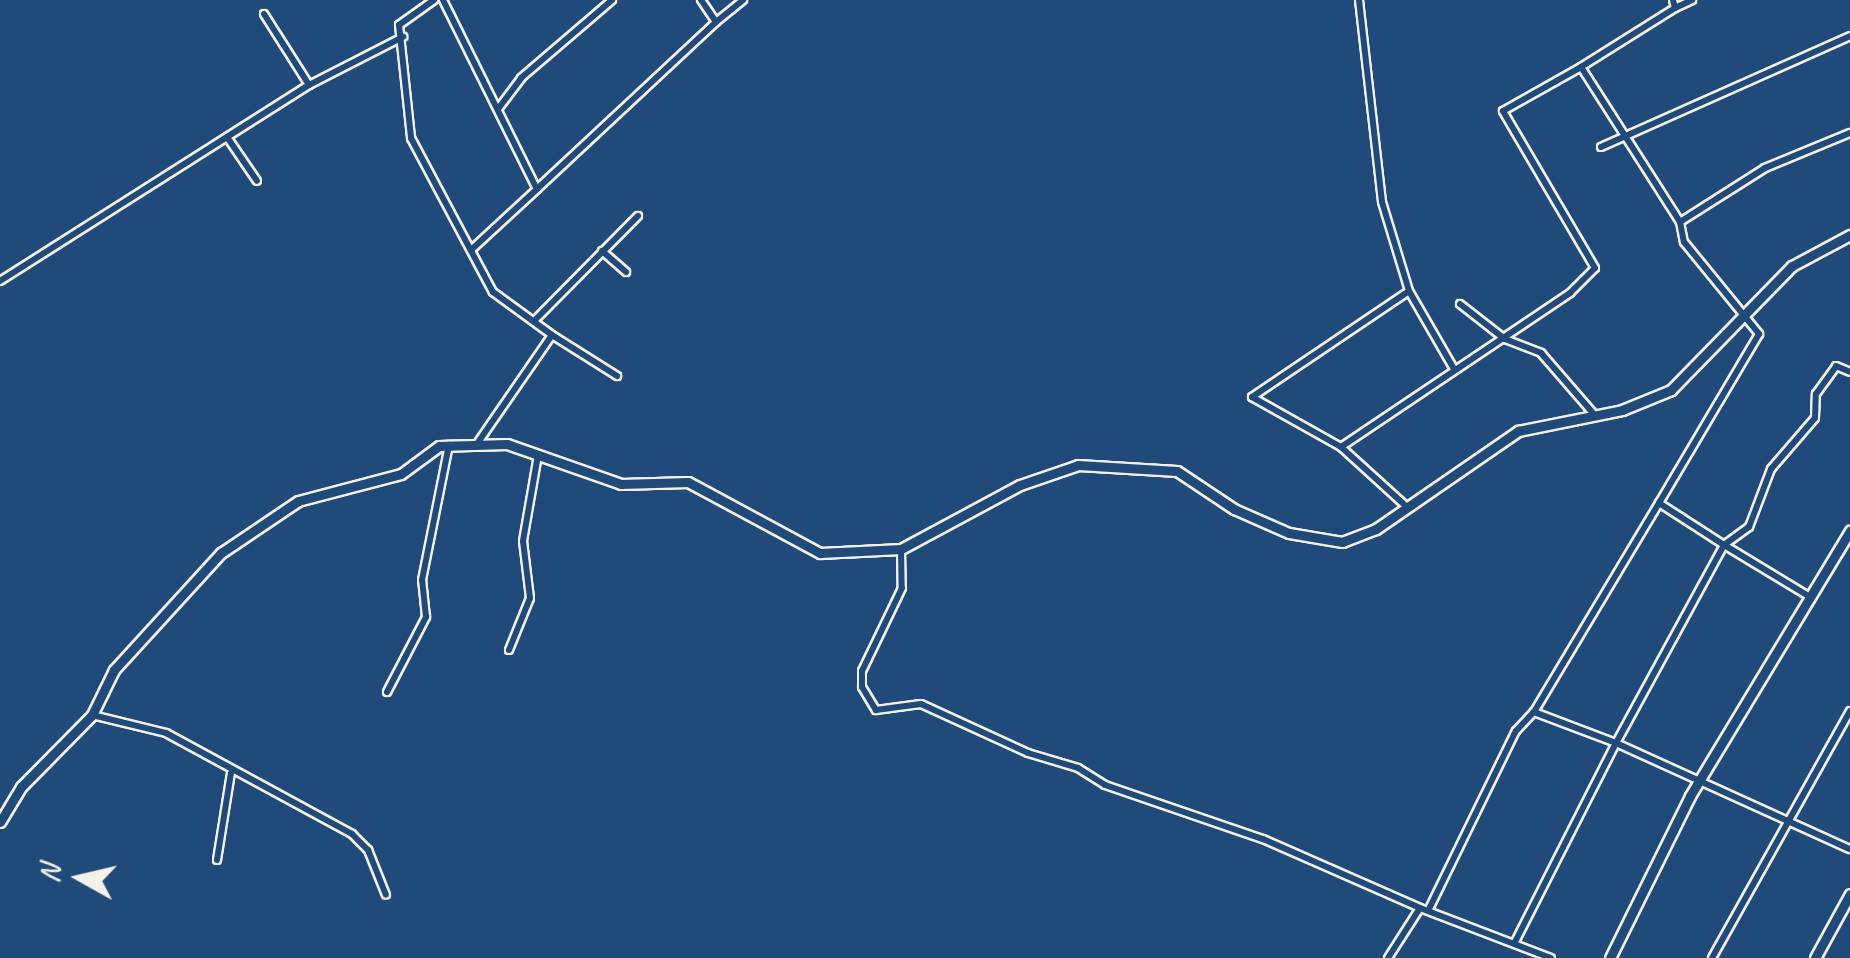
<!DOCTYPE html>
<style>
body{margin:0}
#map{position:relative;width:1850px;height:958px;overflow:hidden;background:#1f4a7a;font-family:Caveat,sans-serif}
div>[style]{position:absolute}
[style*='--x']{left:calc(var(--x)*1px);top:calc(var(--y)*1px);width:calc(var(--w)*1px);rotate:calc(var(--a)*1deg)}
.roads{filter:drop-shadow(2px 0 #f4f1e8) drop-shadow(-2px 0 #f4f1e8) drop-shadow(0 2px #f4f1e8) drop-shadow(0 -2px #f4f1e8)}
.minor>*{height:6px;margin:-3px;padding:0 3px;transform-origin:3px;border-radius:3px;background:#1f4a7a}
.tertiary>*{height:9px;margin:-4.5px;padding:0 4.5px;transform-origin:4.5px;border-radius:4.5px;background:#1f4a7a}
span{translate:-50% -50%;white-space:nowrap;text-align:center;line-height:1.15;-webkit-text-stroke:8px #1f4a7a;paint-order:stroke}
.north{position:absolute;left:30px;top:828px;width:100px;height:100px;-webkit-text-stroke:8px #1f4a7a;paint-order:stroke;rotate:278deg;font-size:28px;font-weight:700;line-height:40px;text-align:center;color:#f4f1e8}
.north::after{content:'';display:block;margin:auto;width:35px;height:45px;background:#f4f1e8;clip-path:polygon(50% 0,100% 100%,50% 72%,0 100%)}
</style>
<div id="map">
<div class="roads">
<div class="minor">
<div style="--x:434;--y:0;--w:43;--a:144.5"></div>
<div style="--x:399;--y:25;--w:114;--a:83.9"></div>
<div style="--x:411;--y:138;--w:174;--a:62"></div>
<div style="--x:493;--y:292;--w:73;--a:36.1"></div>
<div style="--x:552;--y:335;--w:129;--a:124.6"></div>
<div style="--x:443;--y:0;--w:211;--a:63.6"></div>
<div style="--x:537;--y:189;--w:245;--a:-43"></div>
<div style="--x:716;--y:22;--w:27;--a:-124"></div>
<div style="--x:1359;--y:0;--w:203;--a:83.5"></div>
<div style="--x:1382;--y:202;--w:93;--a:73.1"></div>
<div style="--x:1673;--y:0;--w:8;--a:76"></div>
<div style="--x:1675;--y:8;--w:111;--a:147.9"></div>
<div style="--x:1581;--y:67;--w:184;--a:57.4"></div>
<div style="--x:1680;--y:222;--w:20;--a:79"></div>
<div style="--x:1684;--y:242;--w:119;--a:50.8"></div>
<div style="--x:1759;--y:334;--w:196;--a:120.6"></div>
<div style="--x:1659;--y:503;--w:77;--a:32.9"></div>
<div style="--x:1724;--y:545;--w:31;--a:-36"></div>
<div style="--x:1749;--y:527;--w:62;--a:-69.2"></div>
<div style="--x:1771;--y:469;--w:67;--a:-49.2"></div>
<div style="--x:1815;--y:418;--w:24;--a:-88"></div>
<div style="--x:1816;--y:394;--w:34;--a:-54"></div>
<div style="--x:1836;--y:366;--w:15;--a:23"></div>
<div style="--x:1675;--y:8;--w:19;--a:-25"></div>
<div style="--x:264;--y:14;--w:84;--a:57.6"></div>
<div style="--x:716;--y:22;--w:35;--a:-39"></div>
<div style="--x:498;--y:109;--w:39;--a:-53"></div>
<div style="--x:521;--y:78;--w:120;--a:-40.6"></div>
<div style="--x:227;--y:137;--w:53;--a:55.7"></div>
<div style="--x:1601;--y:147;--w:273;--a:-24"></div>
<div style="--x:1680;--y:222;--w:101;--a:-32.4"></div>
<div style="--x:1765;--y:168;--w:92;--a:-22.4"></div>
<div style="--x:471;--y:250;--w:90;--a:-42.7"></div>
<div style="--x:602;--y:251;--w:32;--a:41"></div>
<div style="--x:0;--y:281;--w:366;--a:-32.4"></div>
<div style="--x:309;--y:85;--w:106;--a:-27.1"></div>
<div style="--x:1460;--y:304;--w:57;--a:37.9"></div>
<div style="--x:1505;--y:339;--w:39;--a:21"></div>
<div style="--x:1541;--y:353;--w:79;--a:49.1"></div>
<div style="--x:536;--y:319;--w:145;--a:-45.3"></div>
<div style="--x:552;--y:335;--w:77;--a:32.2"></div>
<div style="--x:1341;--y:447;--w:276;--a:-33.9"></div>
<div style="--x:1570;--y:293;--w:35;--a:-45"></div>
<div style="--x:1595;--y:268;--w:182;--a:-120.4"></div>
<div style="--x:1503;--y:111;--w:90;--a:-29.4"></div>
<div style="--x:1407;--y:507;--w:89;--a:-137.7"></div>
<div style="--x:1341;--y:447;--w:102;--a:-150.7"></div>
<div style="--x:1252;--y:397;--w:189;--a:-34"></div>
<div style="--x:1409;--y:291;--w:90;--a:60"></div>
<div style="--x:901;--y:549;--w:39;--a:89"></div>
<div style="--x:902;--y:588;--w:92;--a:115.7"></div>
<div style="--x:862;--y:671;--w:16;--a:90"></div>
<div style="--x:862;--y:687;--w:27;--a:59"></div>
<div style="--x:876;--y:710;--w:45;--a:-7.6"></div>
<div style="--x:921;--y:704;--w:118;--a:24.6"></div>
<div style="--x:1028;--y:753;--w:52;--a:16.7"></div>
<div style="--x:1078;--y:768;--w:32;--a:32"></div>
<div style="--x:1105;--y:785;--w:167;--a:18.9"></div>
<div style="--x:1263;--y:839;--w:171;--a:23.7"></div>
<div style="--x:1810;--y:597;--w:100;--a:-148.8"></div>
<div style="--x:1724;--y:545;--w:226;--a:118.6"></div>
<div style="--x:1616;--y:743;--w:257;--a:24.4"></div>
<div style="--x:509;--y:650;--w:56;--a:-68"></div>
<div style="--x:530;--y:598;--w:57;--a:-97"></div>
<div style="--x:523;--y:541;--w:87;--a:-80.1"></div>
<div style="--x:387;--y:692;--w:85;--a:-62.5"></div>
<div style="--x:426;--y:617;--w:37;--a:-96"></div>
<div style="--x:422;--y:580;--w:138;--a:-78.7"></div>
<div style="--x:92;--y:715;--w:76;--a:13.7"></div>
<div style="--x:166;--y:733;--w:212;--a:28.5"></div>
<div style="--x:352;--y:834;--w:23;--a:45"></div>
<div style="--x:368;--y:850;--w:48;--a:68.2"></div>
<div style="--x:217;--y:860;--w:88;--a:-80.9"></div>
<div style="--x:1429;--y:909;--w:198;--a:-64"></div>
<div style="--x:1516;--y:731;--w:26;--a:-47"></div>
<div style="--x:1515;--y:942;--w:223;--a:-63.1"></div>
<div style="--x:1616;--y:743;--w:88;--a:-159.3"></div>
<div style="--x:1534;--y:712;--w:244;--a:-59.1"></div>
<div style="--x:1388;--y:958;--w:59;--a:-57.4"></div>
<div style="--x:1420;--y:908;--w:140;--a:20.9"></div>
<div style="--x:1712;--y:958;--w:283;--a:-60.8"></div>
</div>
<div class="tertiary">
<div style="--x:0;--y:822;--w:41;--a:-59"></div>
<div style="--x:21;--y:787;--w:101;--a:-45.4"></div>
<div style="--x:92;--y:715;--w:50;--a:-63.9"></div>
<div style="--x:114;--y:670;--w:159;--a:-47.6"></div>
<div style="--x:221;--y:553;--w:93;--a:-34"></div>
<div style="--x:298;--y:501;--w:106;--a:-14.7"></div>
<div style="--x:401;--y:474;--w:47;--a:-36.4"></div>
<div style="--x:439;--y:446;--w:68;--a:-1.7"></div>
<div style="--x:507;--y:444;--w:121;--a:19.3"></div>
<div style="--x:621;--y:484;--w:67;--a:-1.7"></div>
<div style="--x:688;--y:482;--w:150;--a:28.3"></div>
<div style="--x:820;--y:553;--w:81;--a:-2.8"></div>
<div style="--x:901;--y:549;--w:135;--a:-28.3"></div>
<div style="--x:1020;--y:485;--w:61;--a:-19"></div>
<div style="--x:1078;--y:465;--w:99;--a:3.5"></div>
<div style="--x:1177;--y:471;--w:69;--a:33.7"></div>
<div style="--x:1234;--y:509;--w:60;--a:23.6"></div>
<div style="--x:1289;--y:533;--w:54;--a:9.6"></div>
<div style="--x:1342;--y:542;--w:36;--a:-21"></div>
<div style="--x:1376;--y:529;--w:173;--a:-34.6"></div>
<div style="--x:1518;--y:431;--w:106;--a:-11.4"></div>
<div style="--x:1622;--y:410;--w:53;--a:-22.2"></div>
<div style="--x:1671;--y:390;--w:173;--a:-45.7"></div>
<div style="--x:1792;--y:266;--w:66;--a:-28.1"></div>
<div style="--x:1610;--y:958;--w:181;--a:-63.7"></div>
<div style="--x:1690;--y:796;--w:310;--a:-58.9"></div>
<div style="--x:1815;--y:958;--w:73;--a:-61.3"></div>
</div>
</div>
<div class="north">N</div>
</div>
